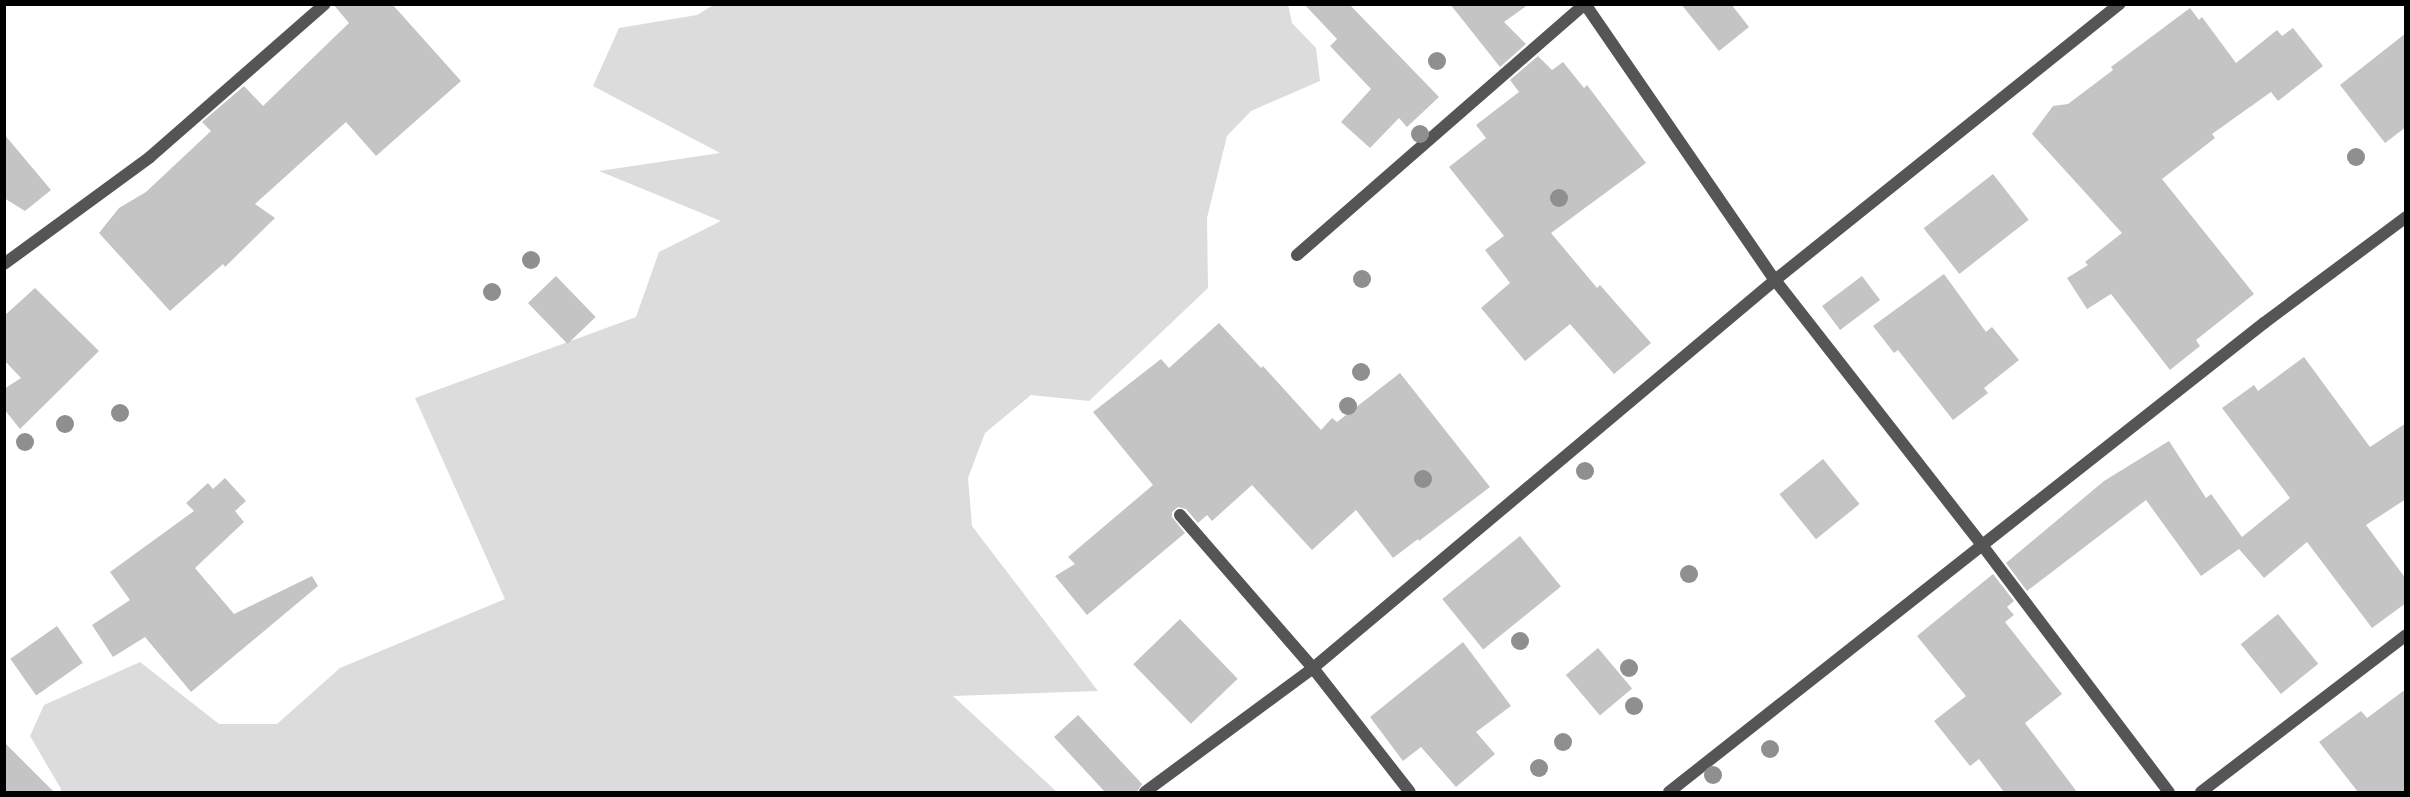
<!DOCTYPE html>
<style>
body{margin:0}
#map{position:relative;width:2410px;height:797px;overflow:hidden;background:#fff;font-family:"Public Sans",sans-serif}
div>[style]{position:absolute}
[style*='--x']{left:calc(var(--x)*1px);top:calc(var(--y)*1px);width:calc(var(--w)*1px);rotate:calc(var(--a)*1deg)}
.green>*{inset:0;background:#dcdcdc}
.building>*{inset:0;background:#c4c4c4;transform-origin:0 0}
.minor>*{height:12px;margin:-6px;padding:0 6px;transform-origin:6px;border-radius:6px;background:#555}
.trees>*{width:18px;height:18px;margin:-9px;border-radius:50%;background:#8f8f8f}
span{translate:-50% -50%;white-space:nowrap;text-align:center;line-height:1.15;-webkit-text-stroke:6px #fff;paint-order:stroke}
.frame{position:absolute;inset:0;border:6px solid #000;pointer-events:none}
</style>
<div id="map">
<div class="green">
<div style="clip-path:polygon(715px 4px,1288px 4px,1292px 23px,1316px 48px,1320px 81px,1251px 111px,1227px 136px,1207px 218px,1208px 288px,1089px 401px,1031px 395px,985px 433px,968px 478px,972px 526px,1098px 691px,953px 696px,1057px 792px,60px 792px,61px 789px,30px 736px,44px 705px,140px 662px,219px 724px,277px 724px,340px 668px,505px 599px,415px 398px,636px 317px,659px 252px,721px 221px,599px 171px,720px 153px,593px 86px,619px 28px,697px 15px)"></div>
</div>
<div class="building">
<div style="clip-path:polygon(333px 4px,392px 4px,461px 81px,376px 156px,346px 122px,255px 204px,275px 218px,225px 267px,223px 264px,170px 311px,99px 233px,119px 208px,146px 192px,211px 131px,202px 122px,244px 86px,263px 106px,349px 23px)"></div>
<div style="clip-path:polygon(1304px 4px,1349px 4px,1439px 97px,1407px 127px,1399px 118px,1370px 148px,1341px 122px,1371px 89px,1330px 46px,1337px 39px)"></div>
<div style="clip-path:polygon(1450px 4px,1529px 4px,1504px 22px,1526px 44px,1500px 67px)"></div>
<div style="clip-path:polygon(1681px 4px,1731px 4px,1749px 27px,1719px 51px)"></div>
<div style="clip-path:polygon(2190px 8px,2199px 20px,2202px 17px,2236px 63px,2277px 30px,2282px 36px,2293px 28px,2323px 66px,2278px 101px,2271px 92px,2212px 134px,2215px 138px,2162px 179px,2254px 294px,2196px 340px,2200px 346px,2170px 370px,2111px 294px,2087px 309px,2067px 278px,2088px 265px,2085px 262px,2122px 233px,2032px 134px,2053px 106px,2068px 104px,2113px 70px,2111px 67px)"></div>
<div style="clip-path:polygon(2406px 33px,2406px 127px,2385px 143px,2340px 85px)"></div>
<div style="clip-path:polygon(1538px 56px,1552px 70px,1563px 62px,1584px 88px,1587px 85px,1646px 163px,1551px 233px,1597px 288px,1600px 285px,1651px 343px,1614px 374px,1570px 324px,1525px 361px,1481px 308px,1510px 283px,1485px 250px,1504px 236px,1449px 167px,1486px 138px,1476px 125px,1519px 92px,1510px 80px)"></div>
<div style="clip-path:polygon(4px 134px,51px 190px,25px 211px,4px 198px)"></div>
<div style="left:1993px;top:174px;width:58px;height:88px;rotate:52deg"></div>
<div style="clip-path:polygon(1944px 274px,1986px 332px,1992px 327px,2019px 360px,1984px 388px,1988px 393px,1953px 420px,1898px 350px,1894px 353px,1873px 326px)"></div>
<div style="left:556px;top:276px;width:57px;height:39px;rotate:46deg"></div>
<div style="left:1862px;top:276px;width:30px;height:50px;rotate:53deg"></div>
<div style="clip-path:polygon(35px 288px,99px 351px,20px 429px,4px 409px,4px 389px,21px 378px,4px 360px,4px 316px)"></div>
<div style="clip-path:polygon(1219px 323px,1261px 368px,1263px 366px,1321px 430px,1332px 418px,1337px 422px,1400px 373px,1490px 487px,1419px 541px,1418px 539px,1393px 558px,1356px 510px,1312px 550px,1252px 485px,1212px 521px,1207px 515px,1198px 523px,1186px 509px,1178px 507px,1172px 512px,1172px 517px,1185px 533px,1087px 615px,1055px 576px,1075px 564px,1068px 557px,1153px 485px,1093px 412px,1161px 359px,1169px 368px)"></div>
<div style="clip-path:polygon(2304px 357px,2370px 447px,2406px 423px,2406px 499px,2366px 525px,2406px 579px,2406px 603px,2372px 628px,2307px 542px,2264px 578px,2239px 549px,2201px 576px,2146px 500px,2027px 591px,2006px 563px,2104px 481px,2169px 441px,2206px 498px,2211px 494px,2242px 537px,2290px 498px,2222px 408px,2254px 385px,2258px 391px)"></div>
<div style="left:1823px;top:459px;width:58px;height:56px;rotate:51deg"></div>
<div style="clip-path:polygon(225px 478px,246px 501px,235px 511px,244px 522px,195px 568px,234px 614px,312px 576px,318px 586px,191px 692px,145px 637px,113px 657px,92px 625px,130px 600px,110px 572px,194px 511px,186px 503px,208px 483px,213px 489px)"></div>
<div style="left:1520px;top:536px;width:65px;height:100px;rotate:51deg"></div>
<div style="clip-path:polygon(1993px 574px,2014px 601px,2007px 607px,2014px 615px,2005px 622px,2062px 694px,2025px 723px,2077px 792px,2004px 792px,1979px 759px,1970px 766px,1934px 721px,1966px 696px,1917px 636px)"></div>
<div style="left:2278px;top:614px;width:64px;height:48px;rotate:51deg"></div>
<div style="left:1180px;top:619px;width:83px;height:65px;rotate:46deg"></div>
<div style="left:57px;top:626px;width:45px;height:57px;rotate:55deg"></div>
<div style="clip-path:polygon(1463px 642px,1511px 706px,1476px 732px,1495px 754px,1456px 787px,1421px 747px,1403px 761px,1370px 717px)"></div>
<div style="left:1598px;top:648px;width:53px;height:42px;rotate:50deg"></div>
<div style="clip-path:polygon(2406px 689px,2406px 792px,2358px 792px,2319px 742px,2361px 711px,2367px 718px)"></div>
<div style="clip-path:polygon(1078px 715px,1142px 784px,1137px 792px,1105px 792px,1054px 737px)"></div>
<div style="clip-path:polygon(4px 742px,54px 792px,4px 792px)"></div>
</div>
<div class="minor">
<div style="--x:1585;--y:4;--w:335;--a:55.5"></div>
<div style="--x:1775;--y:280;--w:336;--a:52"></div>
<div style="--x:1982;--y:545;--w:310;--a:52.9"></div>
<div style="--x:1297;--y:255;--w:382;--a:-41.1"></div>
<div style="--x:4;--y:264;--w:181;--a:-36.2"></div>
<div style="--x:150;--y:157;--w:232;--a:-41.2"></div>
<div style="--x:1180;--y:515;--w:203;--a:49"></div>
<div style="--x:1313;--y:668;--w:157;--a:52"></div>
<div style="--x:1145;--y:792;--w:209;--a:-36.4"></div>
<div style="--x:1313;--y:668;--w:603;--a:-40.02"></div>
<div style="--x:1775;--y:280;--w:442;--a:-38.7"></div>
<div style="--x:1669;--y:792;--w:758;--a:-38.25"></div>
<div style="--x:2264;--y:323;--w:177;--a:-36.7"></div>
<div style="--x:2201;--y:792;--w:258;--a:-37.4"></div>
</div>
<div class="trees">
<div style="left:1437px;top:61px"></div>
<div style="left:1420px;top:134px"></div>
<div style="left:2356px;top:157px"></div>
<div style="left:1559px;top:198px"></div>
<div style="left:531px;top:260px"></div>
<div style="left:1362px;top:279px"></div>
<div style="left:492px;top:292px"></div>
<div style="left:1361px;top:372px"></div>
<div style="left:1348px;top:406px"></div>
<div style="left:120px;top:413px"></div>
<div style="left:65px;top:424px"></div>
<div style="left:25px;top:442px"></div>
<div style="left:1585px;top:471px"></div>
<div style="left:1423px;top:479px"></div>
<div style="left:1689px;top:574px"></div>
<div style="left:1520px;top:641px"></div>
<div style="left:1629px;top:668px"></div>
<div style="left:1634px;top:706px"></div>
<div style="left:1563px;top:742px"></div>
<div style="left:1770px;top:749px"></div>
<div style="left:1539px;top:768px"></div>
<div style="left:1713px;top:775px"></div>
</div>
<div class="frame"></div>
</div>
